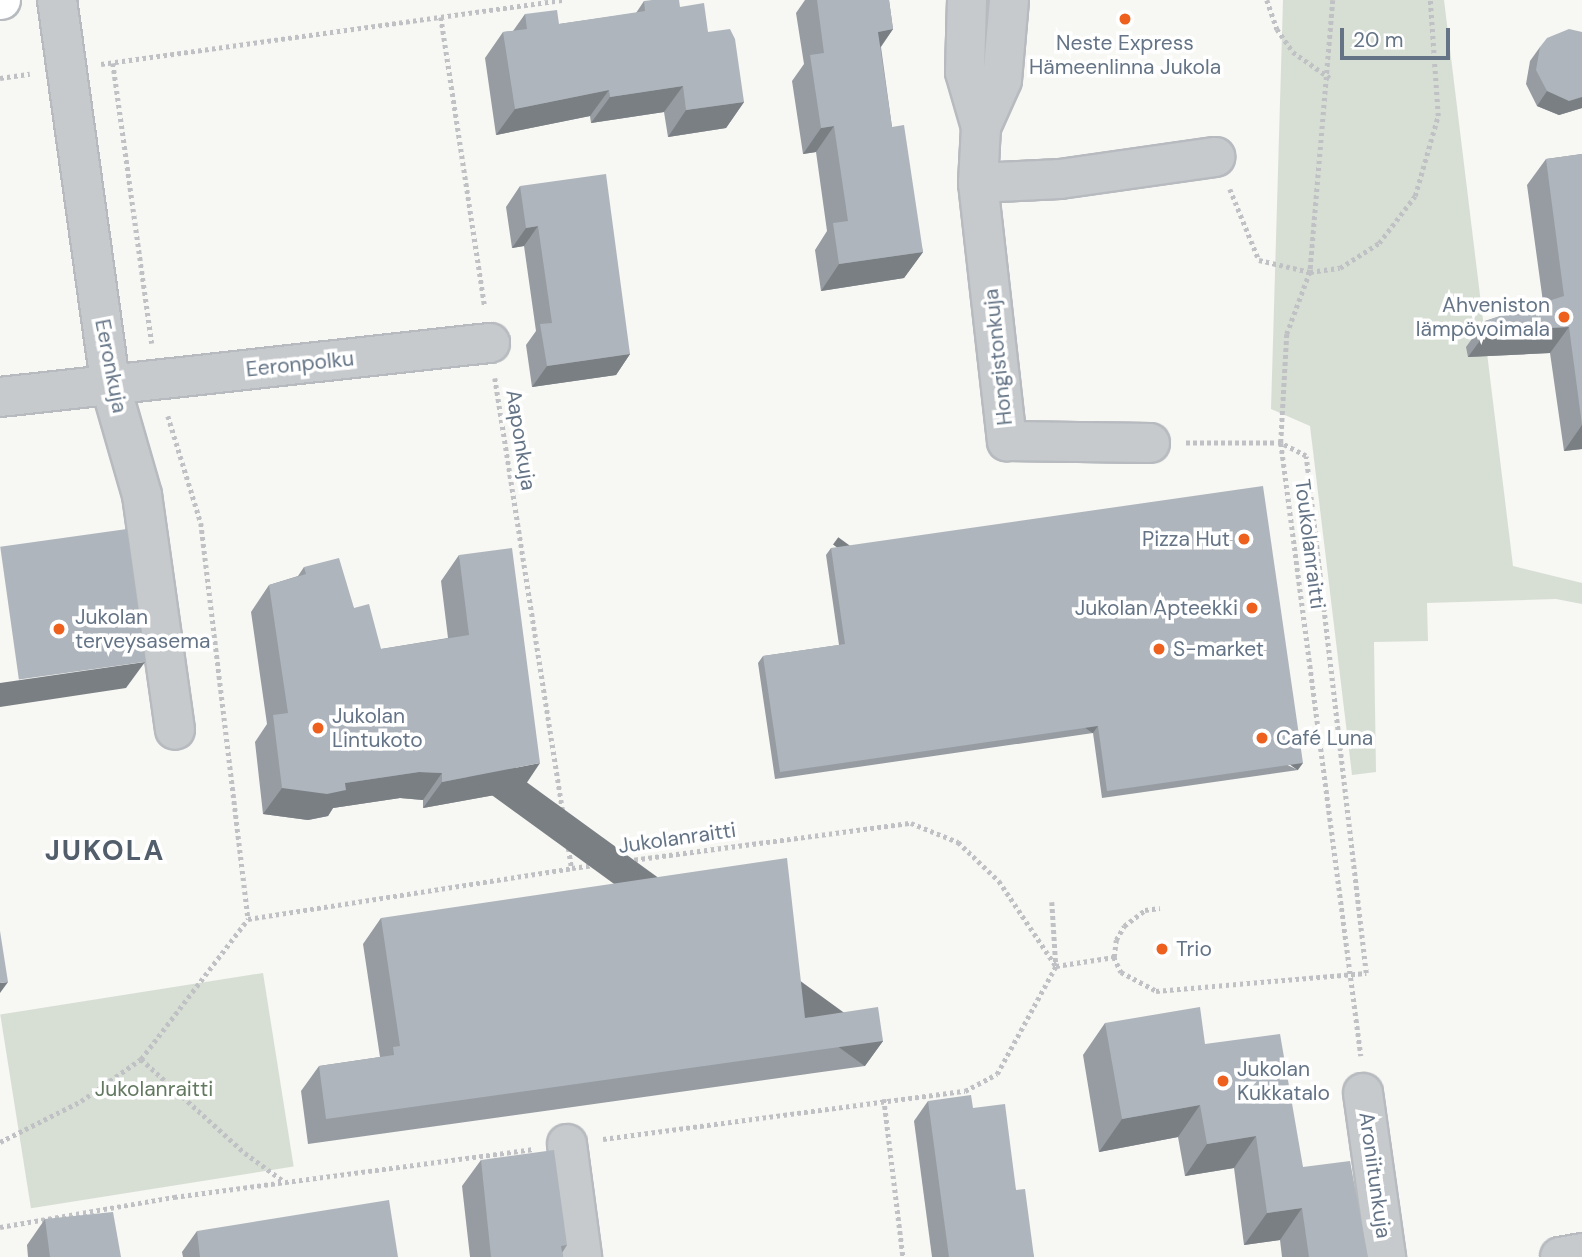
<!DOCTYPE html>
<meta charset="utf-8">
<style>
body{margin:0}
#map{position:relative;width:1582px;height:1257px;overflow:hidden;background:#f7f7f3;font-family:"DM Sans",sans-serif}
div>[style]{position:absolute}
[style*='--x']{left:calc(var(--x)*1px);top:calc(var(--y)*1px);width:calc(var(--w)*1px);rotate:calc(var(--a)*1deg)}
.green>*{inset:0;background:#d7dfd4;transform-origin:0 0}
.path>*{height:4.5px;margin-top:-2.25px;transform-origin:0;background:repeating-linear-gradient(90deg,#c0c1c4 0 3.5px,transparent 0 7px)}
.roads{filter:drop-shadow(2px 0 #b7bbbf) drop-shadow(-2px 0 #b7bbbf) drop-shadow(0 2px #b7bbbf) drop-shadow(0 -2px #b7bbbf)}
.minor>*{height:38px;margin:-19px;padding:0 19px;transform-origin:19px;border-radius:19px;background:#c6cacd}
.major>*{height:38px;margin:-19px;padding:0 19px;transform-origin:19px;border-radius:19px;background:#fff}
.wall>*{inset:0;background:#969ca2}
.shaded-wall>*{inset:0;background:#7a7f84;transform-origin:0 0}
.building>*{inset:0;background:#aeb5bc;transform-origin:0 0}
.dots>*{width:19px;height:19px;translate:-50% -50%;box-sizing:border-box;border:4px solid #fff;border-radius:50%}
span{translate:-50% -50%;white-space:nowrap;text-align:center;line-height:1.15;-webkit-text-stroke:7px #fff;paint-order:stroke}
.poi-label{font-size:21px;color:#647486}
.right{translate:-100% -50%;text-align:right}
.left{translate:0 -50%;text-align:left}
.street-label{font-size:21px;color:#647486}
.park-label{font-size:21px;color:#62785f}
.district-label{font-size:28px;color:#525e6b;font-weight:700;letter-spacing:2px}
.scale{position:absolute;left:1340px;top:28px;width:110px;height:32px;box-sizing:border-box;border:4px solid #647486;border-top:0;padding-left:9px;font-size:21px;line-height:24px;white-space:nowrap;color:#647486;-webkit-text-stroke:5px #fff;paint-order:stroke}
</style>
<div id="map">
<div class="green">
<div style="clip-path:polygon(1283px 0,1444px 0,1513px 566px,1582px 583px,1582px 604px,1556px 599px,1427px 603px,1428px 641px,1374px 642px,1376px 772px,1352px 775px,1310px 426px,1271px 409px)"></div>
<div style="left:263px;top:973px;width:196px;height:266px;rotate:81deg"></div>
</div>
<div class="path">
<div style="--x:1267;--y:0;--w:31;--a:71"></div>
<div style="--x:1277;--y:29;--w:28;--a:55"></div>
<div style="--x:1293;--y:52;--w:45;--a:35.1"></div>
<div style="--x:1333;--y:0;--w:273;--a:94.8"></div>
<div style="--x:1310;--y:272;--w:66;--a:110.4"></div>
<div style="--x:1287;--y:334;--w:109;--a:93.2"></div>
<div style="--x:1281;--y:443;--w:618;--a:82.56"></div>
<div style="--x:441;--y:17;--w:293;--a:81.4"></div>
<div style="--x:113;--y:63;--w:283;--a:82.1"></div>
<div style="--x:101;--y:64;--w:467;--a:-7.9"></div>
<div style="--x:0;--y:78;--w:30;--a:-8"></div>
<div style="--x:1230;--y:189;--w:77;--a:67.8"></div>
<div style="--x:1259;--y:260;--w:52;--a:13.2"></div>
<div style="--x:1310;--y:272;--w:30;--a:-8"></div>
<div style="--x:1340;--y:268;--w:46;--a:-32.7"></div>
<div style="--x:1379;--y:243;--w:59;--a:-52.5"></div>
<div style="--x:1415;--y:196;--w:83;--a:-74"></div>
<div style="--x:1438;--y:116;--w:116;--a:-93.9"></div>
<div style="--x:495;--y:378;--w:496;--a:81.1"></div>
<div style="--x:168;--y:416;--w:112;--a:72.9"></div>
<div style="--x:201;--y:523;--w:399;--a:83.2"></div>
<div style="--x:1052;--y:902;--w:64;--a:86.4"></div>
<div style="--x:1114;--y:957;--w:17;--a:-83"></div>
<div style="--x:1116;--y:940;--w:16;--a:-60"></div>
<div style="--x:1124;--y:926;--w:26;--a:-37"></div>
<div style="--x:1145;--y:910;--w:15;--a:-8"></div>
<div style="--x:1056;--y:966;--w:59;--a:-8.8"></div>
<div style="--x:1114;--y:957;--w:17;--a:65"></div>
<div style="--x:1121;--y:972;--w:40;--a:28"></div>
<div style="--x:1156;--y:991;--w:211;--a:-4.9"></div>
<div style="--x:1366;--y:973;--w:520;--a:-96.62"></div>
<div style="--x:1306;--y:456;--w:28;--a:-153"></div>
<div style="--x:1281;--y:443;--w:95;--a:180"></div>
<div style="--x:141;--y:1059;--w:140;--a:42.1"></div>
<div style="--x:245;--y:1153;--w:46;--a:36.1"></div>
<div style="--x:884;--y:1099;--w:159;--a:83.1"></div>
<div style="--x:603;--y:1139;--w:365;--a:-7.6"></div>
<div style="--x:965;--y:1091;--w:36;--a:-28"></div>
<div style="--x:997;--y:1074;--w:123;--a:-61.4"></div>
<div style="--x:0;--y:1142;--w:91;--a:-26.8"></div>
<div style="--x:81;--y:1101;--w:73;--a:-35"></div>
<div style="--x:141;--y:1059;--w:176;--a:-52.6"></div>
<div style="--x:248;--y:919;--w:328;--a:-8.9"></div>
<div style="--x:572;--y:868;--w:342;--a:-7.6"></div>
<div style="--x:911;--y:823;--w:51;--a:22"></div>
<div style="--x:958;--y:842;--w:57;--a:43.6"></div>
<div style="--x:999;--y:881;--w:102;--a:56.2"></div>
<div style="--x:0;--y:1227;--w:177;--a:-9.8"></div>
<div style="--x:174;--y:1197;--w:361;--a:-7.6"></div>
</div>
<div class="roads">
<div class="minor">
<div style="--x:57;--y:0;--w:388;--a:82.1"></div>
<div style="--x:110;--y:384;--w:116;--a:73.9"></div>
<div style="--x:142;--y:495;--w:237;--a:82"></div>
<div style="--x:967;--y:0;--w:72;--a:91.6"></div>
<div style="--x:965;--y:72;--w:57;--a:73.8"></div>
<div style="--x:981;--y:127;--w:56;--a:93.1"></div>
<div style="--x:978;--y:183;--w:260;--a:83.6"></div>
<div style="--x:1007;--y:441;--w:143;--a:0.8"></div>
<div style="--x:981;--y:127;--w:51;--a:-65.9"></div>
<div style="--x:1002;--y:80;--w:80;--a:-85"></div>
<div style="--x:978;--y:183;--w:82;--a:-2.8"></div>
<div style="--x:1060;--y:179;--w:157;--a:-8.1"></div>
<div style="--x:0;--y:397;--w:493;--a:-6.3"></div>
<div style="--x:1363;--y:1093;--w:166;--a:82"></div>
<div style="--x:567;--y:1144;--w:114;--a:82.4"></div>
<div style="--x:1560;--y:1257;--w:22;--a:-10"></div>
</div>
<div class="major">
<div style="--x:0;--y:0;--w:1;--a:0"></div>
</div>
</div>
<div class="wall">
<div style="clip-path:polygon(805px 0,889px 0,893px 29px,881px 47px,892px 127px,923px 252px,904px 278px,821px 291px,815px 250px,827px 231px,816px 152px,803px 154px,792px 81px,804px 64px,796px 13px)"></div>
<div style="clip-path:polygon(644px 1px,680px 7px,708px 32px,744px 102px,726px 128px,668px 137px,664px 112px,591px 123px,590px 116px,496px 135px,485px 58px,503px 32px,513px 31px,525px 14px,559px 24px,636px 13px)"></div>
<div style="clip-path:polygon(1582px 32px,1582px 108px,1559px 115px,1537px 106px,1526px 84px,1530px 61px,1540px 47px)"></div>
<div style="clip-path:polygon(1582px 154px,1582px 449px,1564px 451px,1550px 353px,1468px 357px,1466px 347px,1485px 321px,1543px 302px,1527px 185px,1546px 159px)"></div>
<div style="clip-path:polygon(520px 186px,630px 354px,616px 375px,532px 387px,526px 345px,536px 331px,524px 246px,512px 248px,506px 207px)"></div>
<div style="clip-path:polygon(831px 548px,1298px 770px,1102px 798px,1093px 733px,775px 779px,758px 663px,763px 656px,839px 645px,826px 555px)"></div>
<div style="clip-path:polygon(459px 555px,522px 790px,423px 808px,423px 800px,400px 798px,333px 808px,328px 816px,308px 820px,263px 814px,255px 742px,267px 724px,251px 612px,269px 585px,298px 576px,304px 567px,354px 608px,381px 649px,448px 638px,441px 581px)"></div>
<div style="clip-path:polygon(381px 918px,805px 1018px,883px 1041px,865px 1066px,308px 1144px,301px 1091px,319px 1066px,380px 1057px,363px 944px)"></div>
<div style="clip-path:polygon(1105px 1023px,1205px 1044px,1303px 1167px,1368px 1257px,1282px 1257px,1280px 1240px,1244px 1245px,1234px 1168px,1185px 1176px,1178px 1137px,1099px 1152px,1083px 1055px)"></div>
<div style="clip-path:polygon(928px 1101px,973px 1108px,1016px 1190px,1034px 1257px,932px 1257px,914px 1121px)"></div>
<div style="clip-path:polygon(481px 1160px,567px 1245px,562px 1253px,563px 1257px,470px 1257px,462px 1186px)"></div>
<div style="clip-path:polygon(45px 1219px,121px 1257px,28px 1257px,27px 1245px)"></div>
<div style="clip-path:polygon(197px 1231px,398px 1257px,183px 1257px,182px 1252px)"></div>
</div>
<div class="shaded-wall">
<div style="clip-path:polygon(893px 29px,874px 56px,878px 32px)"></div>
<div style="clip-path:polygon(683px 86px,664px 112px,591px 123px,610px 97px)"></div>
<div style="clip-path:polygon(609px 90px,590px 116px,496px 135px,515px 109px)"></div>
<div style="clip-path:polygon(1547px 91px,1582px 97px,1582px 108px,1559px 115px,1537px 106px)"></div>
<div style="clip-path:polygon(744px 102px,726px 128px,668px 137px,686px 110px)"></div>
<div style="clip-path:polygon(834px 126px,816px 152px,803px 154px,821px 128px)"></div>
<div style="clip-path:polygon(538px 226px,524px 246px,512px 248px,526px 228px)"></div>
<div style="clip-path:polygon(923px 252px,904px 278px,821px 291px,839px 264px)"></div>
<div style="clip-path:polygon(1569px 327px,1550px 353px,1468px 357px,1487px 331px)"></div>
<div style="clip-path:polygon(630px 354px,616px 375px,532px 387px,547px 366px)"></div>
<div style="clip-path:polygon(1582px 425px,1582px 449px,1564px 451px)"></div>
<div style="clip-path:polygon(145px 662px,126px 688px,0 707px,0 683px)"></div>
<div style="left:1098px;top:726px;width:9px;height:321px;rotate:126deg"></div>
<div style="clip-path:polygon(540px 763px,522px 790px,423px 808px,442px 782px)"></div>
<div style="left:1303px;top:763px;width:9px;height:198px;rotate:126deg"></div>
<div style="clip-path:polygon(419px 772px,442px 773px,423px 800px,400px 798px,333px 808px,328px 816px,308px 820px,263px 814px,282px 788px,345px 783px)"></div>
<div style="clip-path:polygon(8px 982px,0 993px,0 983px)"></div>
<div style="left:883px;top:1041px;width:31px;height:562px;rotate:126deg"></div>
<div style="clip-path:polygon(1200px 1105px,1178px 1137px,1099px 1152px,1122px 1119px)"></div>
<div style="clip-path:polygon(1256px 1136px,1234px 1168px,1185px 1176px,1207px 1144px)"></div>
<div style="clip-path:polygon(1302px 1208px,1280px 1240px,1244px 1245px,1267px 1213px)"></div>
</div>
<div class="building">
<div style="clip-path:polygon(652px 0,679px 0,680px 7px,704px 3px,708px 32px,730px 29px,735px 39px,744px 102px,686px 110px,683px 86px,610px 97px,609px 90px,515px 109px,503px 32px,527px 29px,525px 14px,557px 10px,559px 24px,645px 11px,644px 1px)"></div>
<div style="clip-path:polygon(817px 0,889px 0,893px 29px,878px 32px,892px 127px,904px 125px,923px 252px,839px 264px,833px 223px,848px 221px,834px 126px,821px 128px,810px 55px,824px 53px)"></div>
<div style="clip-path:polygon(1569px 29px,1582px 32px,1582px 97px,1569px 101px,1547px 91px,1536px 70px,1540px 47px,1547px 38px)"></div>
<div style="clip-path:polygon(1582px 154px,1582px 425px,1569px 327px,1487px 331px,1485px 321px,1564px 296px,1546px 159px)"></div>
<div style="clip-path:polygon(606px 174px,630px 354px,547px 366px,540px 324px,552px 323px,538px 226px,526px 228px,520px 186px)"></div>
<div style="clip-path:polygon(1263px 486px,1303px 763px,1107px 791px,1098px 726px,780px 772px,763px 656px,845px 644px,831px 548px)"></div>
<div style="left:127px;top:529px;width:134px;height:128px;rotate:82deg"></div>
<div style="clip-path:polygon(512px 548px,540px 763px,442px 782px,442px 773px,419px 772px,345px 783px,346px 790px,327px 794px,282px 788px,273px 715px,288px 713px,269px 585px,306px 574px,304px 567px,339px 558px,354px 608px,369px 604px,381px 649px,469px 635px,459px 555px)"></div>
<div style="clip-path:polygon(787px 858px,805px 1018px,878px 1007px,883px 1041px,326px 1119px,319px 1066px,394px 1055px,393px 1047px,400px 1046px,381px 918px)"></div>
<div style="clip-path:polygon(0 931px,8px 982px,0 983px)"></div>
<div style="clip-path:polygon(1200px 1007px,1205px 1044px,1280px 1034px,1303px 1167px,1350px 1161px,1368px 1257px,1309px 1257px,1302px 1208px,1267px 1213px,1256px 1136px,1207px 1144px,1200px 1105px,1122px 1119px,1105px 1023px)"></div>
<div style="clip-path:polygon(971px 1095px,973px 1108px,1005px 1104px,1016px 1190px,1025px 1189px,1034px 1257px,949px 1257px,928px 1101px)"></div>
<div style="clip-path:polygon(554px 1150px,567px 1245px,561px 1246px,563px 1257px,491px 1257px,481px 1160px)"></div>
<div style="clip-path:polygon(389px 1200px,398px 1257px,200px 1257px,197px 1231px)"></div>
<div style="clip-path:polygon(113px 1212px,121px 1257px,50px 1257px,45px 1219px)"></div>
</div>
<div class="dots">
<div style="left:1125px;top:19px;background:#ed601d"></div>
<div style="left:1564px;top:317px;background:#ed601d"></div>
<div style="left:1244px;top:539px;background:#ed601d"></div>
<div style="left:1252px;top:608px;background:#ed601d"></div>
<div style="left:59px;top:629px;background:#ed601d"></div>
<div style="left:1159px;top:649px;background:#ed601d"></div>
<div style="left:318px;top:728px;background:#ed601d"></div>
<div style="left:1262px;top:738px;background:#ed601d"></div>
<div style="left:1162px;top:949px;background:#ed601d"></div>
<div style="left:1223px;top:1081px;background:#ed601d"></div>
</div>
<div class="poi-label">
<span style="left:1125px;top:55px">Neste Express<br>Hämeenlinna Jukola</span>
<span class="right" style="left:1550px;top:317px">Ahveniston<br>lämpövoimala</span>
<span class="right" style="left:1230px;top:539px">Pizza Hut</span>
<span class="right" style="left:1238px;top:608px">Jukolan Apteekki</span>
<span class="left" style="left:75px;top:629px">Jukolan<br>terveysasema</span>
<span class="left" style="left:1173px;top:649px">S-market</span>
<span class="left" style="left:332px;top:728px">Jukolan<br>Lintukoto</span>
<span class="left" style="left:1276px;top:738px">Café Luna</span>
<span class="left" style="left:1176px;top:949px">Trio</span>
<span class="left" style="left:1237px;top:1081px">Jukolan<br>Kukkatalo</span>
</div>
<div class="street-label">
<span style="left:998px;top:357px;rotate:-96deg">Hongistonkuja</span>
<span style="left:300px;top:364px;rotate:-6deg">Eeronpolku</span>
<span style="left:111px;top:366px;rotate:79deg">Eeronkuja</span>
<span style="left:521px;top:440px;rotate:81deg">Aaponkuja</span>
<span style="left:1310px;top:544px;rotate:83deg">Toukolanraitti</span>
<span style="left:677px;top:838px;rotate:-8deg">Jukolanraitti</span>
<span style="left:1375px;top:1175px;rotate:82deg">Aroniitunkuja</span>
</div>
<div class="park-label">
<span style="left:154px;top:1089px">Jukolanraitti</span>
</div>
<div class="district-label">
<span style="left:105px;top:851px">JUKOLA</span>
</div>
<div class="scale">20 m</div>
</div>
